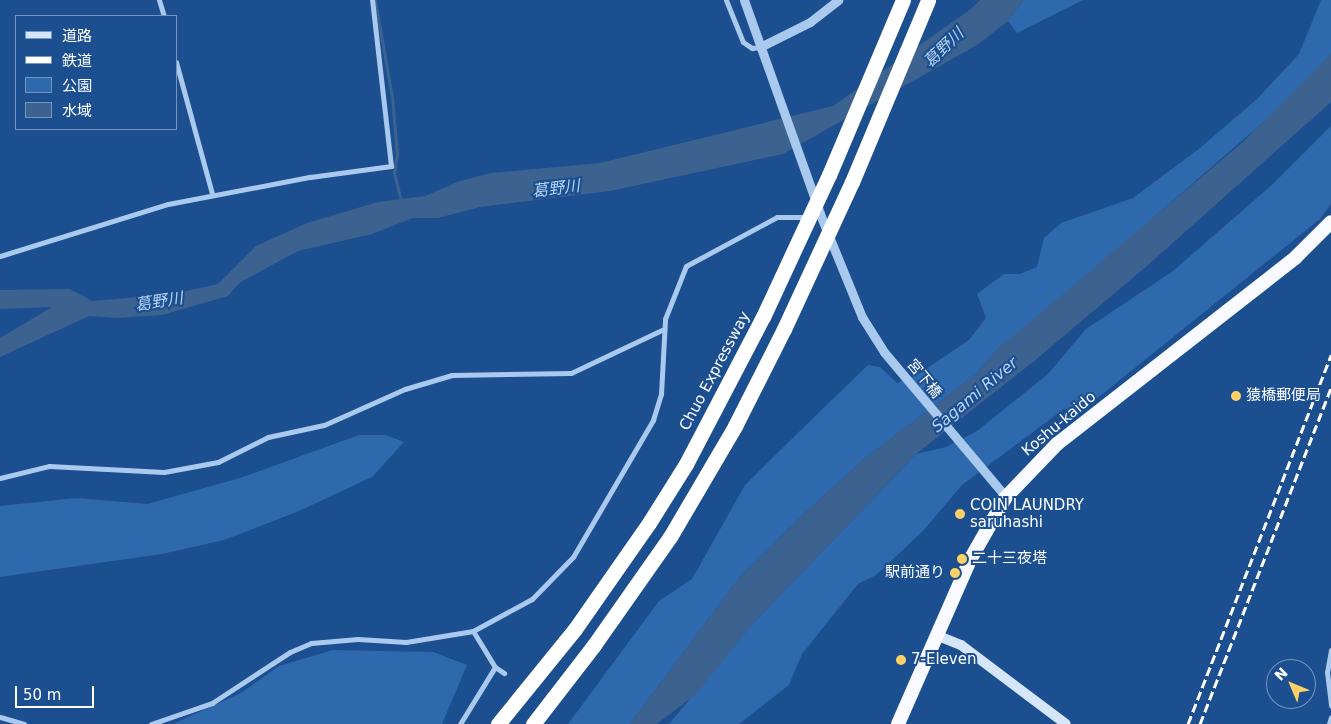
<!DOCTYPE html>
<html>
<head>
<meta charset="utf-8">
<style>
	body { margin:0 }
	#map { position:relative; width:1331px; height:724px; overflow:hidden; background:#1b4f8f; font-family:"DejaVu Sans","Noto Sans JP",sans-serif }
	div>[style] { position:absolute }
	.green>* { inset:0; background:#2e69ad }
	.water>* { inset:0; background:#3c6290 }
	.stream>* { height:3px; margin:-1.5px; padding:0 1.5px; transform-origin:1.5px; border-radius:1.5px; background:#3c6290 }
	.minor>* { height:5px; margin:-2.5px; padding:0 2.5px; transform-origin:2.5px; border-radius:2.5px; background:#a9c9ee }
	.tertiary>* { height:9px; margin:-4.5px; padding:0 4.5px; transform-origin:4.5px; border-radius:4.5px; background:#a9c9ee }
	.secondary>* { height:10px; margin:-5px; padding:0 5px; transform-origin:5px; border-radius:5px; background:#d6e6fa }
	.trunk>* { height:14px; margin:-7px; padding:0 7px; transform-origin:7px; border-radius:7px; background:#f8faff }
	.motorway>* { height:15px; margin:-7.5px; padding:0 7.5px; transform-origin:7.5px; border-radius:7.5px; background:#fff }
	.rail>* { height:3px; margin-top:-1.5px; transform-origin:0; background:repeating-linear-gradient(90deg,#fff 0 9px,transparent 0 13px) }
	.motorway-bridge>* { height:15px; margin:-7.5px; padding:0 7.5px; transform-origin:7.5px; border-radius:7.5px; background:#fff }
	.dots>* { width:14px; height:14px; translate:-50% -50%; box-sizing:border-box; border:2px solid #1b4f8f; border-radius:50% }
	span { translate:-50% -50%; white-space:nowrap; text-align:center; line-height:1.15; -webkit-text-stroke:4px #1b4f8f; paint-order:stroke }
	.street-label { font-size:15px; color:#fff }
	.poi-label { font-size:15px; color:#fff }
	.left { translate:0 -50%; text-align:left }
	.right { translate:-100% -50%; text-align:right }
	.water-label { font-size:16px; color:#b5d3f5; font-style:italic }
	.legend { position:absolute; left:15px; top:15px; width:162px; height:115px; box-sizing:border-box; background:#1b4f8f; border:1px solid #7695bc; margin:0; padding:6px 9px; list-style:none; font-size:15px; color:#fff }
	.legend li { display:flex; align-items:center; gap:10px; height:25px }
	.legend b { width:25px; border:1px solid #7695bc }
	.north { position:absolute; left:1266px; top:659px; width:50px; height:50px; box-sizing:border-box; background:#1b4f8f; border:1px solid #7695bc; border-radius:50%; rotate:315deg; font-size:14px; font-weight:700; line-height:20px; text-align:center; color:#fff }
	.north::after { content:''; display:block; margin:auto; width:18px; height:22px; background:#ffd166; clip-path:polygon(50% 0,100% 100%,50% 72%,0 100%) }
	.scale { position:absolute; left:15px; top:686px; width:79px; height:22px; box-sizing:border-box; border:2px solid #fff; border-top:0; padding-left:6px; font-size:15px; line-height:18px; white-space:nowrap; color:#fff; -webkit-text-stroke:4px #1b4f8f; paint-order:stroke }
</style>
</head>
<body>
<div id="map">
	<div class="green">
		<div style="clip-path:polygon(1023px 0,1083px 0,1017px 33px,1008px 21px)"></div>
		<div style="clip-path:polygon(1321px 0,1331px 0,1331px 54px,1283px 105px,1051px 307px,999px 348px,975px 375px,863px 460px,806px 512px,740px 577px,630px 724px,568px 724px,659px 601px,692px 579px,745px 485px,807px 424px,868px 365px,880px 367px,897px 383px,920px 373px,969px 340px,986px 318px,977px 294px,1004px 274px,1020px 274px,1037px 267px,1044px 238px,1061px 223px,1133px 198px,1200px 148px,1257px 99px,1299px 54px)"></div>
		<div style="clip-path:polygon(1331px 126px,1331px 204px,1320px 219px,1085px 408px,1064px 409px,962px 485px,923px 531px,876px 575px,858px 584px,802px 654px,789px 685px,739px 724px,669px 724px,755px 621px,916px 454px,946px 447px,977px 431px,1048px 374px,1086px 329px,1173px 271px,1274px 183px)"></div>
		<div style="clip-path:polygon(359px 435px,386px 435px,404px 442px,372px 477px,299px 511px,224px 540px,162px 554px,0 577px,0 506px,76px 498px,147px 504px,240px 478px)"></div>
		<div style="clip-path:polygon(333px 650px,433px 652px,467px 665px,442px 724px,173px 724px,241px 693px,279px 666px)"></div>
	</div>
	<div class="water">
		<div style="clip-path:polygon(980px 0,1023px 0,1008px 21px,977px 45px,783px 154px,610px 191px,480px 207px,438px 218px,413px 218px,372px 234px,298px 251px,239px 283px,228px 296px,162px 315px,117px 318px,89px 316px,0 357px,0 338px,52px 307px,0 309px,0 290px,70px 289px,92px 301px,173px 294px,218px 284px,256px 246px,307px 223px,378px 202px,425px 196px,460px 181px,491px 173px,600px 163px,833px 106px,971px 9px)"></div>
		<div style="clip-path:polygon(1331px 54px,1331px 102px,1148px 265px,1033px 362px,916px 454px,755px 621px,695px 695px,657px 724px,630px 724px,740px 577px,806px 512px,863px 460px,975px 375px,999px 348px,1243px 142px)"></div>
	</div>
	<div class="stream">
		<div style="left:375px;top:0;width:98px;rotate:80.1deg"></div>
		<div style="left:392px;top:97px;width:57px;rotate:85deg"></div>
		<div style="left:397px;top:154px;width:19px;rotate:99deg"></div>
		<div style="left:394px;top:173px;width:29px;rotate:76deg"></div>
	</div>
	<div class="minor">
		<div style="left:159px;top:0;width:17px;rotate:73deg"></div>
		<div style="left:726px;top:0;width:45px;rotate:68deg"></div>
		<div style="left:743px;top:42px;width:11px;rotate:34deg"></div>
		<div style="left:752px;top:48px;width:8px;rotate:-7deg"></div>
		<div style="left:176px;top:62px;width:137px;rotate:74.7deg"></div>
		<div style="left:0;top:256px;width:176px;rotate:-17.2deg"></div>
		<div style="left:168px;top:204px;width:145px;rotate:-10.8deg"></div>
		<div style="left:310px;top:177px;width:82px;rotate:-7.7deg"></div>
		<div style="left:391px;top:166px;width:167px;rotate:-96.5deg"></div>
		<div style="left:0;top:478px;width:50px;rotate:-13.8deg"></div>
		<div style="left:49px;top:466px;width:115px;rotate:3deg"></div>
		<div style="left:164px;top:472px;width:55px;rotate:-10.5deg"></div>
		<div style="left:218px;top:462px;width:56px;rotate:-26.6deg"></div>
		<div style="left:268px;top:437px;width:57px;rotate:-12.1deg"></div>
		<div style="left:324px;top:425px;width:89px;rotate:-24deg"></div>
		<div style="left:405px;top:389px;width:49px;rotate:-16.6deg"></div>
		<div style="left:452px;top:375px;width:119px;rotate:-1deg"></div>
		<div style="left:571px;top:373px;width:101px;rotate:-25.3deg"></div>
		<div style="left:473px;top:631px;width:42px;rotate:58.6deg"></div>
		<div style="left:495px;top:667px;width:11px;rotate:34deg"></div>
		<div style="left:1331px;top:650px;width:22px;rotate:100deg"></div>
		<div style="left:1327px;top:672px;width:34px;rotate:83deg"></div>
		<div style="left:0;top:717px;width:25px;rotate:16deg"></div>
		<div style="left:151px;top:724px;width:65px;rotate:-19deg"></div>
		<div style="left:212px;top:703px;width:93px;rotate:-33.2deg"></div>
		<div style="left:290px;top:652px;width:23px;rotate:-23deg"></div>
		<div style="left:311px;top:643px;width:47px;rotate:-4.9deg"></div>
		<div style="left:358px;top:639px;width:48px;rotate:3.6deg"></div>
		<div style="left:406px;top:642px;width:68px;rotate:-9.3deg"></div>
		<div style="left:473px;top:631px;width:67px;rotate:-28.5deg"></div>
		<div style="left:532px;top:599px;width:59px;rotate:-45.7deg"></div>
		<div style="left:573px;top:557px;width:159px;rotate:-59.7deg"></div>
		<div style="left:653px;top:420px;width:27px;rotate:-73deg"></div>
		<div style="left:661px;top:394px;width:75px;rotate:-86.9deg"></div>
		<div style="left:665px;top:319px;width:57px;rotate:-68.4deg"></div>
		<div style="left:686px;top:266px;width:103px;rotate:-28.3deg"></div>
		<div style="left:777px;top:217px;width:29px"></div>
		<div style="left:460px;top:724px;width:67px;rotate:-58.4deg"></div>
		<div style="left:1329px;top:724px;width:7px;rotate:-74deg"></div>
	</div>
	<div class="tertiary">
		<div style="left:744px;top:0;width:232px;rotate:70.4deg"></div>
		<div style="left:822px;top:219px;width:106px;rotate:67.8deg"></div>
		<div style="left:862px;top:317px;width:41px;rotate:57.8deg"></div>
		<div style="left:884px;top:352px;width:189px;rotate:49.9deg"></div>
		<div style="left:760px;top:47px;width:56px;rotate:-26.6deg"></div>
		<div style="left:810px;top:22px;width:36px;rotate:-38deg"></div>
	</div>
	<div class="secondary">
		<div style="left:936px;top:635px;width:27px;rotate:22deg"></div>
		<div style="left:961px;top:645px;width:131px;rotate:37deg"></div>
	</div>
	<div class="trunk">
		<div style="left:898px;top:724px;width:181px;rotate:-66.3deg"></div>
		<div style="left:971px;top:558px;width:70px;rotate:-60.2deg"></div>
		<div style="left:1006px;top:497px;width:74px;rotate:-46.1deg"></div>
		<div style="left:1057px;top:444px;width:303px;rotate:-38deg"></div>
		<div style="left:1296px;top:257px;width:49px;rotate:-45deg"></div>
	</div>
	<div class="motorway">
		<div style="left:498px;top:724px;width:122px;rotate:-51deg"></div>
		<div style="left:575px;top:629px;width:129px;rotate:-55.1deg"></div>
		<div style="left:649px;top:523px;width:70px;rotate:-57.9deg"></div>
		<div style="left:686px;top:464px;width:166px;rotate:-62.4deg"></div>
		<div style="left:533px;top:724px;width:100px;rotate:-52.3deg"></div>
		<div style="left:594px;top:645px;width:132px;rotate:-54.9deg"></div>
		<div style="left:670px;top:537px;width:129px;rotate:-59.6deg"></div>
		<div style="left:735px;top:426px;width:109px;rotate:-63.2deg"></div>
	</div>
	<div class="rail">
		<div style="left:1188px;top:724px;width:396px;rotate:-68.8deg"></div>
		<div style="left:1200px;top:724px;width:361px;rotate:-68.7deg"></div>
	</div>
	<div class="motorway-bridge">
		<div style="left:763px;top:317px;width:157px;rotate:-65.1deg"></div>
		<div style="left:829px;top:175px;width:190px;rotate:-67.1deg"></div>
		<div style="left:784px;top:329px;width:162px;rotate:-65.2deg"></div>
		<div style="left:852px;top:182px;width:197px;rotate:-67.3deg"></div>
	</div>
	<div class="dots">
		<div style="left:1236px;top:396px;background:#ffd166"></div>
		<div style="left:960px;top:514px;background:#ffd166"></div>
		<div style="left:962px;top:559px;background:#ffd166"></div>
		<div style="left:955px;top:573px;background:#ffd166"></div>
		<div style="left:901px;top:660px;background:#ffd166"></div>
	</div>
	<div class="street-label">
		<span style="left:715px;top:371px;rotate:-62deg">Chuo Expressway</span>
		<span style="left:924px;top:379px;rotate:51deg">宮下橋</span>
		<span style="left:1059px;top:424px;rotate:-40deg">Koshu-kaido</span>
	</div>
	<div class="poi-label">
		<span class="left" style="left:1246px;top:396px">猿橋郵便局</span>
		<span class="left" style="left:970px;top:514px">COIN LAUNDRY<br>saruhashi</span>
		<span class="left" style="left:972px;top:559px">二十三夜塔</span>
		<span class="right" style="left:945px;top:573px">駅前通り</span>
		<span class="left" style="left:911px;top:660px">7-Eleven</span>
	</div>
	<div class="water-label">
		<span style="left:944px;top:48px;rotate:-44deg">葛野川</span>
		<span style="left:556px;top:189px;rotate:-7deg">葛野川</span>
		<span style="left:159px;top:302px;rotate:-9deg">葛野川</span>
		<span style="left:975px;top:395px;rotate:-40deg">Sagami River</span>
	</div>
	<ul class="legend">
	<li><b style="height:6px;background:#d6e6fa"></b>道路</li>
	<li><b style="height:6px;background:#fff"></b>鉄道</li>
	<li><b style="height:14px;background:#2e69ad"></b>公園</li>
	<li><b style="height:14px;background:#3c6290"></b>水域</li>
	</ul>
	<div class="north">N</div>
	<div class="scale">50 m</div>
</div>
</body>
</html>
